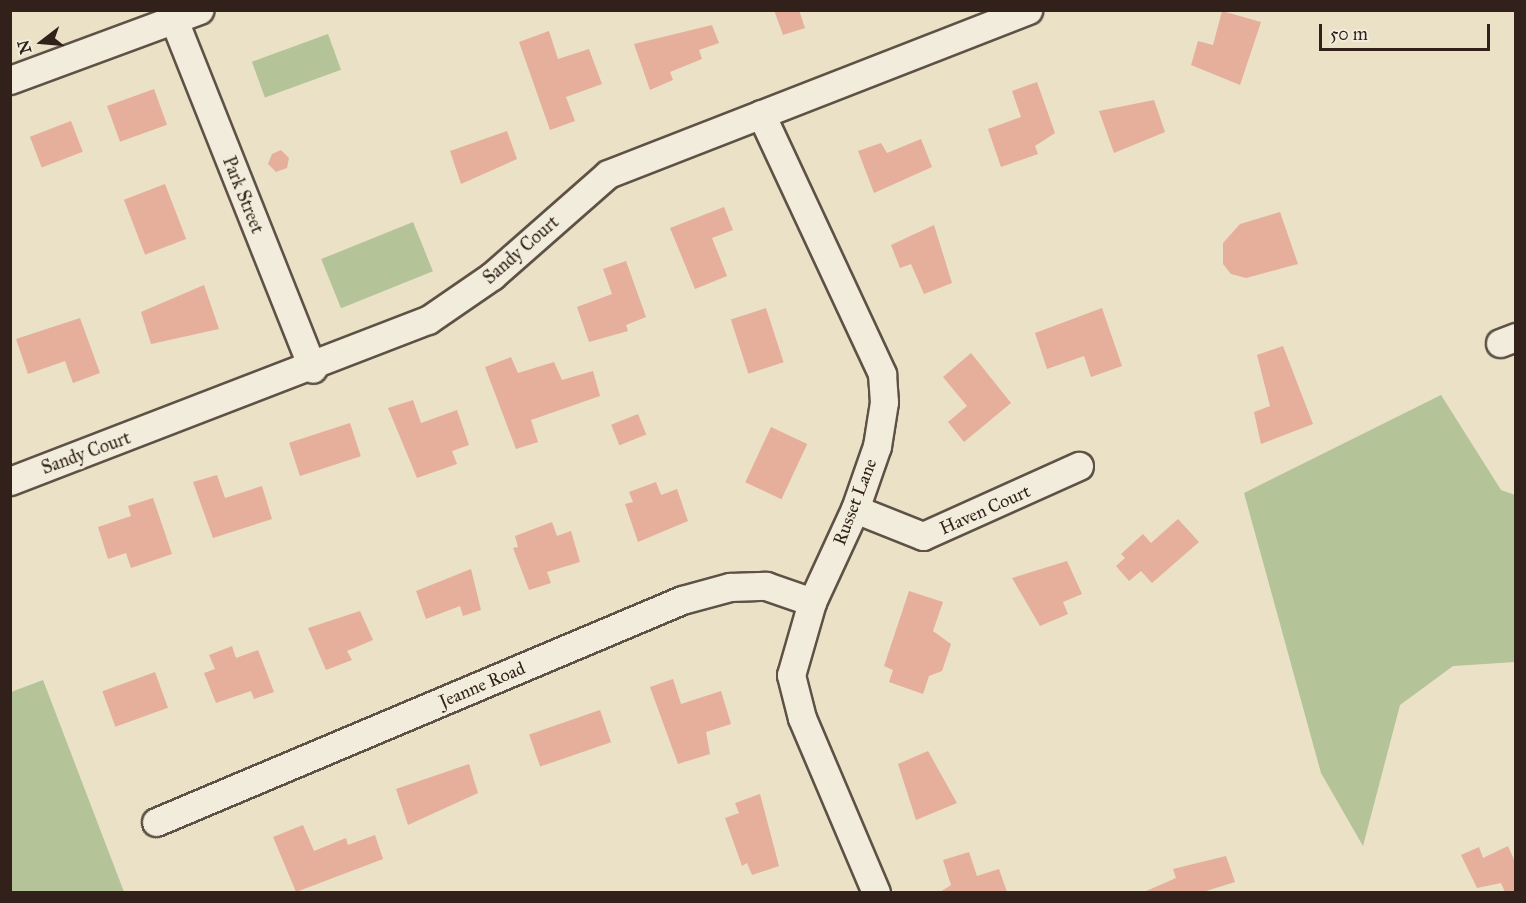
<!DOCTYPE html>
<html>
<head>
<meta charset="utf-8">
<style>
	body { margin:0 }
	#map { position:relative; width:1526px; height:903px; overflow:hidden; background:#eae1c7; font-family:"IM FELL Great Primer",serif }
	div>[style] { position:absolute }
	.green>* { inset:0; background:#b4c398; transform-origin:0 0 }
	.building>* { inset:0; background:#e5af9c; transform-origin:0 0 }
	.roads { filter:drop-shadow(2px 0 #5f5145) drop-shadow(-2px 0 #5f5145) drop-shadow(0 2px #5f5145) drop-shadow(0 -2px #5f5145) }
	.minor>* { height:27px; margin:-13.5px; padding:0 13.5px; transform-origin:13.5px; border-radius:13.5px; background:#f1ecdb }
	span { translate:-50% -50%; white-space:nowrap; text-align:center; line-height:1.15; -webkit-text-stroke:6px #f1ecdb; paint-order:stroke }
	.street-label { font-size:18px; color:#31211a }
	.frame { position:absolute; inset:0; border:12px solid #31211a; pointer-events:none }
	.north { position:absolute; left:12px; top:12px; width:60px; height:60px; -webkit-text-stroke:4px #f1ecdb; paint-order:stroke; rotate:254deg; font-size:16px; font-weight:700; line-height:24px; text-align:center; color:#31211a }
	.north::after { content:''; display:block; margin:auto; width:21px; height:27px; background:#31211a; clip-path:polygon(50% 0,100% 100%,50% 72%,0 100%) }
	.scale { position:absolute; left:1319px; top:24px; width:171px; height:27px; box-sizing:border-box; border:3px solid #31211a; border-top:0; padding-left:8px; font-size:18px; line-height:21px; white-space:nowrap; color:#31211a; -webkit-text-stroke:4px #f1ecdb; paint-order:stroke }
</style>
</head>
<body>
<div id="map">
	<div class="green">
		<div style="left:328px;top:34px;width:38px;height:81px;rotate:70deg"></div>
		<div style="left:413px;top:222px;width:53px;height:99px;rotate:68deg"></div>
		<div style="clip-path:polygon(1441px 395px,1501px 490px,1515px 495px,1515px 662px,1453px 666px,1400px 705px,1363px 846px,1321px 773px,1244px 493px)"></div>
		<div style="clip-path:polygon(43px 680px,124px 892px,11px 892px,11px 692px)"></div>
	</div>
	<div class="building">
		<div style="clip-path:polygon(774px 10px,799px 10px,805px 28px,783px 35px)"></div>
		<div style="clip-path:polygon(1222px 11px,1261px 22px,1240px 85px,1191px 65px,1198px 41px,1213px 45px)"></div>
		<div style="clip-path:polygon(712px 25px,719px 43px,699px 50px,702px 59px,670px 72px,673px 80px,650px 90px,634px 44px)"></div>
		<div style="clip-path:polygon(549px 31px,558px 59px,589px 49px,602px 84px,566px 97px,575px 121px,550px 130px,519px 42px)"></div>
		<div style="clip-path:polygon(1037px 82px,1055px 133px,1035px 146px,1038px 154px,1001px 167px,988px 129px,1021px 117px,1012px 91px)"></div>
		<div style="left:154px;top:89px;width:38px;height:50px;rotate:70deg"></div>
		<div style="clip-path:polygon(1154px 100px,1165px 132px,1114px 153px,1099px 111px)"></div>
		<div style="left:71px;top:121px;width:33px;height:44px;rotate:69deg"></div>
		<div style="clip-path:polygon(507px 131px,517px 159px,461px 184px,450px 151px)"></div>
		<div style="clip-path:polygon(921px 139px,932px 167px,874px 193px,858px 151px,881px 143px,887px 153px)"></div>
		<div style="clip-path:polygon(281px 150px,289px 158px,287px 168px,276px 172px,268px 164px,272px 154px)"></div>
		<div style="left:165px;top:184px;width:59px;height:44px;rotate:69deg"></div>
		<div style="clip-path:polygon(724px 207px,733px 230px,712px 238px,727px 276px,695px 289px,670px 228px)"></div>
		<div style="clip-path:polygon(1280px 212px,1298px 264px,1246px 278px,1231px 274px,1223px 264px,1223px 243px,1240px 224px)"></div>
		<div style="clip-path:polygon(934px 225px,952px 283px,924px 294px,911px 264px,900px 268px,891px 245px)"></div>
		<div style="clip-path:polygon(626px 261px,646px 317px,626px 325px,628px 331px,589px 342px,577px 307px,612px 294px,603px 269px)"></div>
		<div style="clip-path:polygon(204px 285px,219px 329px,151px 344px,141px 312px)"></div>
		<div style="left:766px;top:308px;width:57px;height:37px;rotate:72deg"></div>
		<div style="clip-path:polygon(1102px 308px,1122px 366px,1091px 377px,1084px 356px,1047px 369px,1035px 333px)"></div>
		<div style="clip-path:polygon(80px 318px,100px 373px,73px 383px,65px 361px,28px 374px,16px 339px)"></div>
		<div style="clip-path:polygon(1283px 346px,1313px 424px,1261px 444px,1254px 412px,1270px 406px,1257px 355px)"></div>
		<div style="clip-path:polygon(971px 353px,1011px 403px,964px 442px,948px 422px,967px 406px,943px 377px)"></div>
		<div style="clip-path:polygon(511px 357px,518px 373px,554px 362px,562px 380px,593px 371px,600px 396px,531px 420px,538px 442px,516px 449px,485px 367px)"></div>
		<div style="clip-path:polygon(413px 400px,421px 423px,457px 410px,469px 445px,452px 451px,457px 464px,417px 478px,388px 408px)"></div>
		<div style="left:638px;top:414px;width:22px;height:29px;rotate:68deg"></div>
		<div style="left:350px;top:423px;width:35px;height:64px;rotate:72deg"></div>
		<div style="left:771px;top:427px;width:40px;height:61px;rotate:25deg"></div>
		<div style="clip-path:polygon(217px 475px,225px 498px,262px 486px,272px 519px,213px 538px,193px 482px)"></div>
		<div style="clip-path:polygon(656px 482px,661px 495px,677px 489px,688px 521px,638px 542px,625px 504px,633px 502px,629px 492px)"></div>
		<div style="clip-path:polygon(153px 498px,172px 554px,131px 568px,126px 553px,108px 559px,98px 527px,131px 516px,128px 506px)"></div>
		<div style="clip-path:polygon(1178px 519px,1199px 542px,1152px 583px,1141px 571px,1129px 581px,1116px 566px,1125px 558px,1121px 554px,1143px 534px,1151px 543px)"></div>
		<div style="clip-path:polygon(552px 522px,557px 536px,571px 531px,580px 562px,547px 572px,551px 583px,529px 590px,513px 548px,518px 547px,515px 536px)"></div>
		<div style="clip-path:polygon(1067px 561px,1082px 594px,1063px 602px,1068px 614px,1040px 626px,1012px 578px)"></div>
		<div style="clip-path:polygon(471px 569px,481px 610px,463px 616px,460px 606px,426px 619px,416px 591px)"></div>
		<div style="clip-path:polygon(909px 591px,943px 602px,933px 631px,951px 644px,942px 671px,929px 676px,923px 694px,889px 682px,893px 670px,884px 666px)"></div>
		<div style="clip-path:polygon(360px 611px,373px 640px,347px 651px,352px 660px,326px 670px,308px 628px)"></div>
		<div style="clip-path:polygon(232px 646px,236px 658px,258px 650px,274px 692px,254px 699px,251px 691px,216px 703px,204px 673px,215px 669px,209px 655px)"></div>
		<div style="left:155px;top:672px;width:38px;height:56px;rotate:70deg"></div>
		<div style="clip-path:polygon(673px 679px,681px 704px,721px 691px,731px 724px,706px 732px,710px 754px,678px 764px,650px 687px)"></div>
		<div style="left:600px;top:710px;width:34px;height:75px;rotate:71deg"></div>
		<div style="clip-path:polygon(928px 751px,957px 803px,916px 820px,898px 764px)"></div>
		<div style="clip-path:polygon(469px 764px,478px 793px,408px 825px,396px 789px)"></div>
		<div style="clip-path:polygon(760px 794px,779px 866px,752px 875px,747px 863px,742px 866px,725px 818px,739px 813px,735px 803px)"></div>
		<div style="clip-path:polygon(303px 825px,314px 851px,346px 838px,348px 845px,375px 835px,383px 859px,296px 892px,273px 837px)"></div>
		<div style="clip-path:polygon(1508px 846px,1515px 862px,1515px 892px,1505px 892px,1501px 883px,1477px 888px,1461px 855px,1479px 847px,1483px 858px)"></div>
		<div style="clip-path:polygon(969px 852px,977px 876px,999px 869px,1007px 892px,940px 892px,951px 885px,943px 860px)"></div>
		<div style="clip-path:polygon(1226px 856px,1235px 882px,1203px 892px,1144px 892px,1176px 878px,1173px 869px)"></div>
	</div>
	<div class="roads">
		<div class="minor">
			<div style="left:170px;top:10px;width:386px;rotate:68.3deg"></div>
			<div style="left:10px;top:80px;width:202px;rotate:-20.3deg"></div>
			<div style="left:761px;top:114px;width:287px;rotate:65deg"></div>
			<div style="left:882px;top:374px;width:28px;rotate:86deg"></div>
			<div style="left:884px;top:402px;width:45px;rotate:99deg"></div>
			<div style="left:877px;top:446px;width:67px;rotate:109.2deg"></div>
			<div style="left:855px;top:509px;width:102px;rotate:114.8deg"></div>
			<div style="left:812px;top:602px;width:76px;rotate:106deg"></div>
			<div style="left:791px;top:675px;width:44px;rotate:75.7deg"></div>
			<div style="left:802px;top:718px;width:189px;rotate:67deg"></div>
			<div style="left:1500px;top:343px;width:17px;rotate:-21deg"></div>
			<div style="left:10px;top:481px;width:448px;rotate:-21.1deg"></div>
			<div style="left:428px;top:320px;width:78px;rotate:-34.5deg"></div>
			<div style="left:492px;top:276px;width:154px;rotate:-41.3deg"></div>
			<div style="left:608px;top:174px;width:451px;rotate:-21.3deg"></div>
			<div style="left:855px;top:509px;width:73px;rotate:21.7deg"></div>
			<div style="left:923px;top:536px;width:171px;rotate:-24.2deg"></div>
			<div style="left:156px;top:822px;width:571px;rotate:-22.88deg"></div>
			<div style="left:682px;top:600px;width:50px;rotate:-15.2deg"></div>
			<div style="left:730px;top:587px;width:36px;rotate:-2deg"></div>
			<div style="left:766px;top:586px;width:49px;rotate:19.2deg"></div>
		</div>
	</div>
	<div class="street-label">
		<span style="left:243px;top:195px;rotate:68deg">Park Street</span>
		<span style="left:521px;top:250px;rotate:-41deg">Sandy Court</span>
		<span style="left:86px;top:453px;rotate:-20deg">Sandy Court</span>
		<span style="left:855px;top:502px;rotate:-69deg">Russet Lane</span>
		<span style="left:985px;top:510px;rotate:-24deg">Haven Court</span>
		<span style="left:482px;top:685px;rotate:-23deg">Jeanne Road</span>
	</div>
	<div class="frame"></div>
	<div class="north">N</div>
	<div class="scale">50 m</div>
</div>
</body>
</html>
